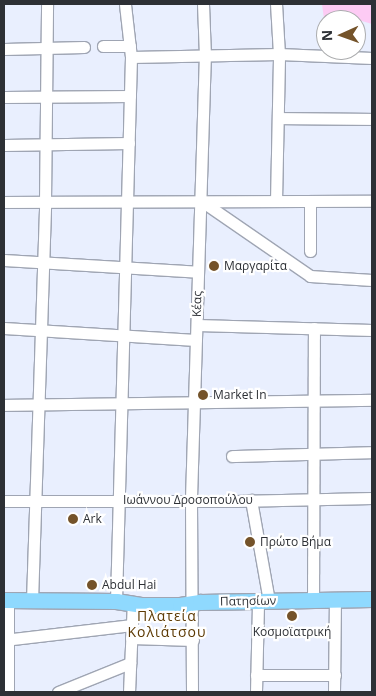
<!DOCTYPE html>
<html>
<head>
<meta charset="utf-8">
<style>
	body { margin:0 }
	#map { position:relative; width:376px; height:696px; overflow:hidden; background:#e9effe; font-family:"Open Sans",sans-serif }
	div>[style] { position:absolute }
	.green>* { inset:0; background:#fdcbf4 }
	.roads { filter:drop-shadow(1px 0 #9fa5b3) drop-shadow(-1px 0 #9fa5b3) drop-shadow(0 1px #9fa5b3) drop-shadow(0 -1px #9fa5b3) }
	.minor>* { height:11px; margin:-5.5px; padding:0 5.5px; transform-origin:5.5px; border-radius:5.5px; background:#fff }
	.major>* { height:15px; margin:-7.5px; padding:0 7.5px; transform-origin:7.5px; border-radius:7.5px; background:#8fd9fe }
	.dots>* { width:14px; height:14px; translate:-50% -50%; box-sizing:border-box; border:2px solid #fff; border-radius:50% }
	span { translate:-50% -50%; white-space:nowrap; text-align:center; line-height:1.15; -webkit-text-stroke:4.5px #fff; paint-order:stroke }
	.poi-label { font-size:12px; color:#2d3035 }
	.left { translate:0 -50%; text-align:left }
	.street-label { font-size:12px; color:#2d3035 }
	.neighbourhood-label { font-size:14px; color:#5d3a04; letter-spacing:1px }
	.frame { position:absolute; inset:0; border:5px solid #2d3035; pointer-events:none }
	.north { position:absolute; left:316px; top:10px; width:50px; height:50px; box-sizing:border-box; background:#fff; border:1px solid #abacae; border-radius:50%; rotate:268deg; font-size:14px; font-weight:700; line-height:20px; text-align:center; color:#2d3035 }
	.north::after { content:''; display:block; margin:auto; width:18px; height:22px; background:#74532a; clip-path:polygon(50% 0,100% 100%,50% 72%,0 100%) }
</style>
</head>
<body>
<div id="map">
	<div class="green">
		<div style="clip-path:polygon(322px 4px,372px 4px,372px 24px,342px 15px,324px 19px)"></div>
	</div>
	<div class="roads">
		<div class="minor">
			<div style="left:103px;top:46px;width:27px"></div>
			<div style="left:4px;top:49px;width:80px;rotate:-1.4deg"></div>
			<div style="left:131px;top:57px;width:148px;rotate:-1.2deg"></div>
			<div style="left:279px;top:54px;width:93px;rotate:2.5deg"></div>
			<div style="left:4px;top:97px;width:126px;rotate:-0.5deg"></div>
			<div style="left:278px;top:118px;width:94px;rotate:0.6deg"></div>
			<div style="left:4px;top:145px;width:125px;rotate:-0.9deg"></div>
			<div style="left:200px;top:200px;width:134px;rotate:34.6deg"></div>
			<div style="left:310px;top:276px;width:62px;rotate:3.7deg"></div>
			<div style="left:276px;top:201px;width:147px;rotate:-88.8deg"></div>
			<div style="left:279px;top:54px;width:50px;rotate:-93.4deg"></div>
			<div style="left:4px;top:202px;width:368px;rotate:-0.2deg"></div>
			<div style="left:310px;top:251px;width:50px;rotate:-90deg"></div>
			<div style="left:4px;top:260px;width:194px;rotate:3.5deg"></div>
			<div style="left:197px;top:325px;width:175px;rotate:1.6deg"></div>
			<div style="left:4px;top:328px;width:192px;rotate:3.6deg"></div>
			<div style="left:4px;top:405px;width:368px;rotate:-0.8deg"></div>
			<div style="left:232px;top:456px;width:140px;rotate:-1.6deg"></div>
			<div style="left:251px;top:500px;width:103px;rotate:79.9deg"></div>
			<div style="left:4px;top:501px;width:232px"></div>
			<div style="left:236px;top:501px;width:136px;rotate:-1.3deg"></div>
			<div style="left:8px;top:600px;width:92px;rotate:90deg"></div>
			<div style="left:313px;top:600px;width:272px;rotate:-89.8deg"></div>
			<div style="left:32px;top:601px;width:399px;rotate:-88.1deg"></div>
			<div style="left:45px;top:202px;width:198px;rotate:-89.4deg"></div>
			<div style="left:116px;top:601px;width:544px;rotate:-88.42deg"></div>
			<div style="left:131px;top:57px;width:53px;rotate:-96.5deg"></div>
			<div style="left:131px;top:638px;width:62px;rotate:1.8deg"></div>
			<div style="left:4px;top:640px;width:129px;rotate:-6.7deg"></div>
			<div style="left:256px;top:675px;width:79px"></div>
			<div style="left:58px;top:692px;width:78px;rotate:-21.9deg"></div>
			<div style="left:129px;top:692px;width:90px;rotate:-87.5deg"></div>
			<div style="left:192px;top:692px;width:194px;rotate:-90.3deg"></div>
			<div style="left:191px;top:498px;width:442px;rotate:-88.2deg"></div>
			<div style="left:205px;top:56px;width:52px;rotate:-92.2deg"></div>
			<div style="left:256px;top:692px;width:91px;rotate:-88.7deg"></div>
			<div style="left:334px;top:692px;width:92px;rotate:-89.4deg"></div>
		</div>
		<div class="major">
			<div style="left:4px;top:600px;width:112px;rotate:0.5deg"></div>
			<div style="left:116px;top:601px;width:25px;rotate:9deg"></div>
			<div style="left:141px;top:605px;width:39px"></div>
			<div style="left:180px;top:605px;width:20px;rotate:-9deg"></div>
			<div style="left:200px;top:602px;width:172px;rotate:-1deg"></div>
		</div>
	</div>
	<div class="dots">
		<div style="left:214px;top:266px;background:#74532a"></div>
		<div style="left:203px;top:395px;background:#74532a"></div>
		<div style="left:73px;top:519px;background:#74532a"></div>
		<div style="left:250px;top:542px;background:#74532a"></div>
		<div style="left:92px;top:585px;background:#74532a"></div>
		<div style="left:292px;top:616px;background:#74532a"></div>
	</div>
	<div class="poi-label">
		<span class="left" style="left:224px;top:266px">Μαργαρίτα</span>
		<span class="left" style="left:213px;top:395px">Market In</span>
		<span class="left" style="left:83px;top:519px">Ark</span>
		<span class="left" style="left:260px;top:542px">Πρώτο Βήμα</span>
		<span class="left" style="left:102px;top:585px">Abdul Hai</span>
		<span style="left:292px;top:632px">Κοσμοϊατρική</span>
	</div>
	<div class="street-label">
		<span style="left:197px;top:304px;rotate:-88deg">Κέας</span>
		<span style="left:188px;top:500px">Ιωάννου Δροσοπούλου</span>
		<span style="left:248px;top:601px;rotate:-1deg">Πατησίων</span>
	</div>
	<div class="neighbourhood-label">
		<span style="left:167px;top:624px">Πλατεία<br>Κολιάτσου</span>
	</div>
	<div class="frame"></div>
	<div class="north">N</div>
</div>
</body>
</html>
